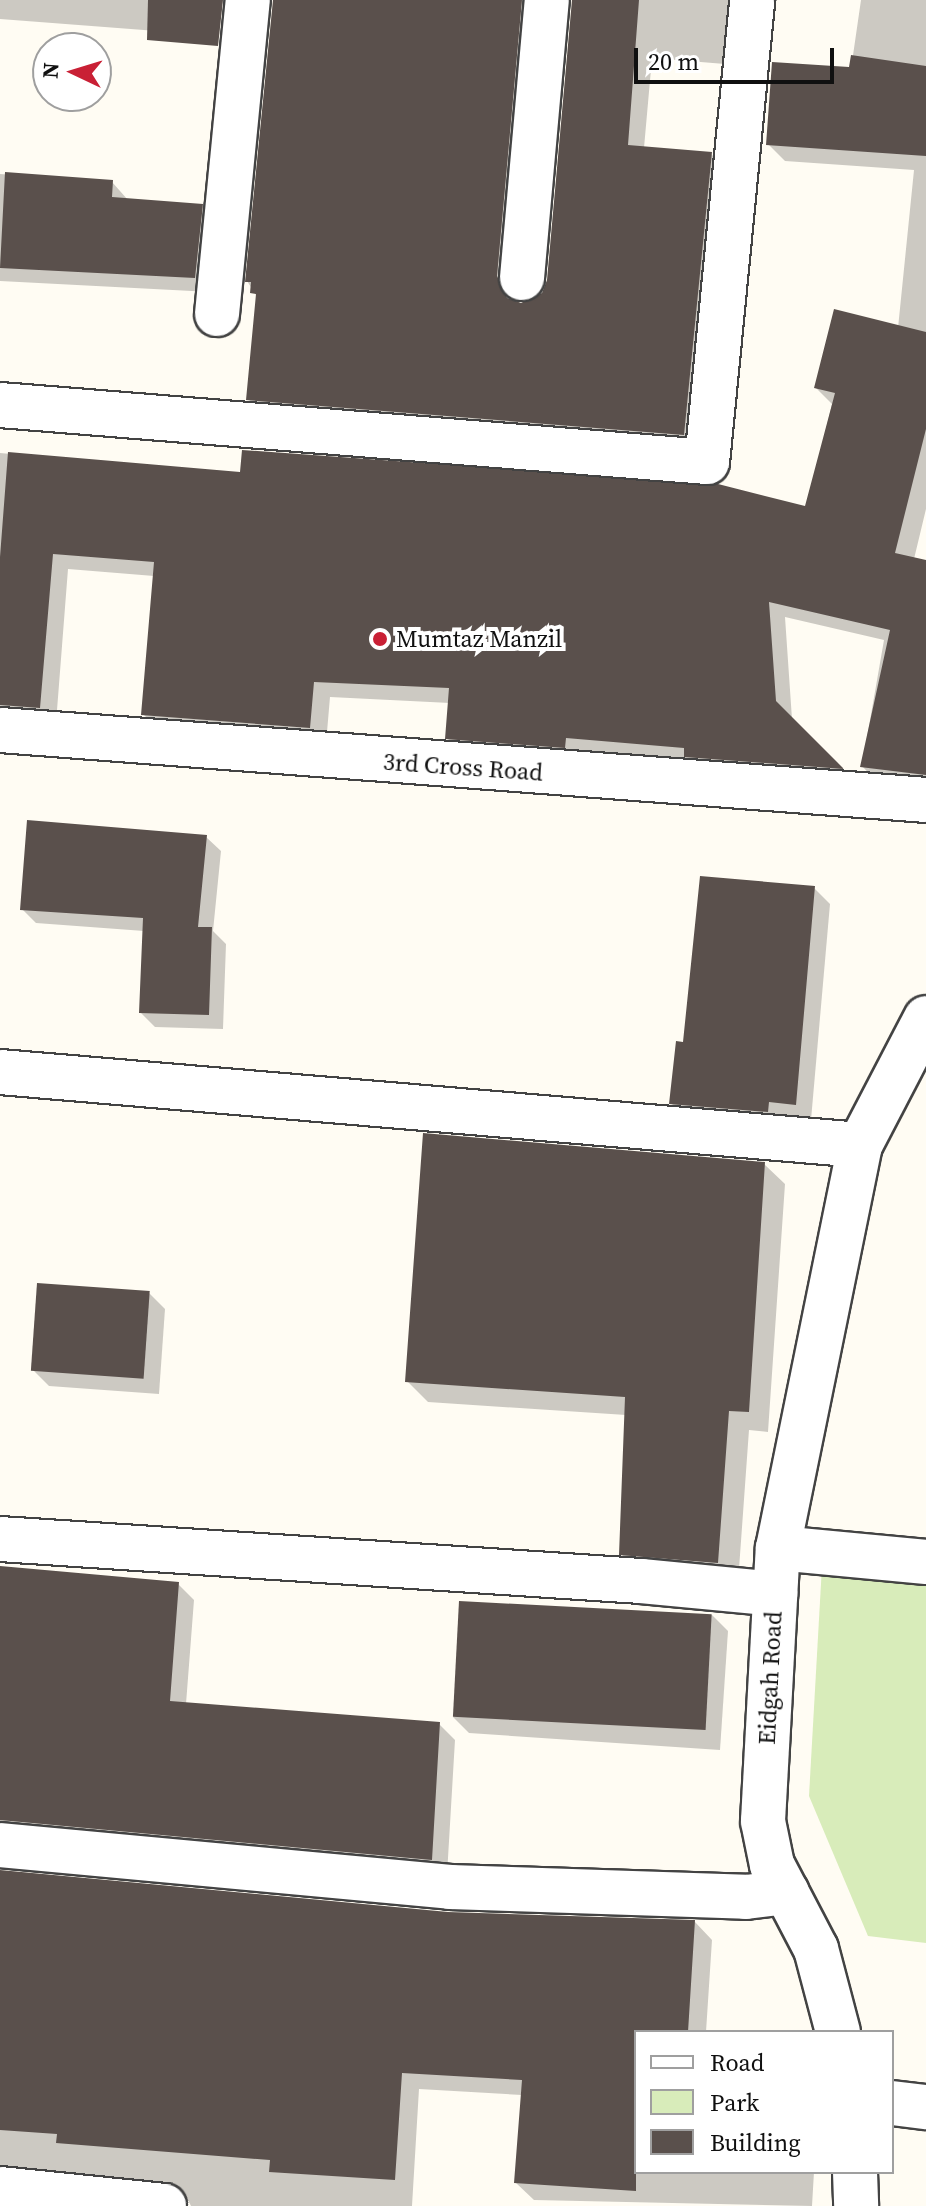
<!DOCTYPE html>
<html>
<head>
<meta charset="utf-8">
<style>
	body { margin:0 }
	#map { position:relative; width:926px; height:2206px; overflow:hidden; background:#fffcf3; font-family:"Source Serif 4",serif }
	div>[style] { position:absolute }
	.green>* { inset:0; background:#d8ecba }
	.shadow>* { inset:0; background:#0003 }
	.building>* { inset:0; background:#5a504c; transform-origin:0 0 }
	.roads { filter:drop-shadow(2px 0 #434343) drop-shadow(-2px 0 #434343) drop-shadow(0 2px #434343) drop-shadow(0 -2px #434343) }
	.minor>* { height:44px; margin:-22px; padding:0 22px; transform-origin:22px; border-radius:22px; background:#fff }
	.dots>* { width:22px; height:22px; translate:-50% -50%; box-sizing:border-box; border:4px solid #fff; border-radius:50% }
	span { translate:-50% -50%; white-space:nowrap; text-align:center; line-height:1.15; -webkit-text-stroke:8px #fff; paint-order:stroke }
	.poi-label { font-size:24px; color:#101010 }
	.left { translate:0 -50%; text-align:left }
	.street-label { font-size:24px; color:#101010 }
	.legend { position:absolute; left:634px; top:2030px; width:260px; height:144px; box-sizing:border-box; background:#fff; border:2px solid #9f9f9f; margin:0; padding:10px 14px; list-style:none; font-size:24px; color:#101010 }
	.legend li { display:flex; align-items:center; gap:16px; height:40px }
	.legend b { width:40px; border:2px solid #9f9f9f }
	.north { position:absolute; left:32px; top:32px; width:80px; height:80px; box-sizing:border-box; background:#fff; border:2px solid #9f9f9f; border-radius:50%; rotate:274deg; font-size:22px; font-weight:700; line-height:32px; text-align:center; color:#101010 }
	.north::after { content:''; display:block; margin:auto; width:28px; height:36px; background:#c92035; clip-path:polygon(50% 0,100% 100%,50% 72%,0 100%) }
	.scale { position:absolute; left:634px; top:48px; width:200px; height:36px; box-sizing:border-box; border:4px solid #101010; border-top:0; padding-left:10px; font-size:24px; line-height:28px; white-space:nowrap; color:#101010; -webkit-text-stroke:6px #fff; paint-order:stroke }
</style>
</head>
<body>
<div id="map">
	<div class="green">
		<div style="clip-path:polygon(822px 1566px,926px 1577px,926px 1943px,868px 1936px,809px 1796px)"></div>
	</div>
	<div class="shadow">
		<div style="clip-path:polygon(0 0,210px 0,209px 35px,0 19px)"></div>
		<div style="clip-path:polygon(278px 0,545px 0,513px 294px,521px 305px,543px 294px,549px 281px,573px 0,741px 0,737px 65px,652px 58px,644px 148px,711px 154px,728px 170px,700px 451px,265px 415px,248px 399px,258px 298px,247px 281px)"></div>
		<div style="clip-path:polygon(861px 0,926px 0,926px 509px,914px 559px,926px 562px,926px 789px,878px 783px,862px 766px,884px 640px,785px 617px,792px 719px,857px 784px,463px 754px,447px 738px,450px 703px,330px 697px,326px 744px,159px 730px,143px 714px,154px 576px,68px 569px,56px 723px,0 719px,0 453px,241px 474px,807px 508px,832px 404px,816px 388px,898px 328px,914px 170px,785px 161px,768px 144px,851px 69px)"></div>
		<div style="clip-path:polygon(0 174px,112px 182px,128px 200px,202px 206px,218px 222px,211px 292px,0 281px)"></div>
		<div style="clip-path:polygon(206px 837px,221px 851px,213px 931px,226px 944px,223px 1029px,155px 1027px,141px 1013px,144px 931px,36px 923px,22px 909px)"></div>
		<div style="clip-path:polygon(814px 888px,830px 904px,811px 1120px,687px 1119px,671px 1103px,685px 1044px)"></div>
		<div style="clip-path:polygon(764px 1164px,785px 1184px,768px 1432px,749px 1430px,738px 1583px,642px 1574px,621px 1554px,626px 1415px,428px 1402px,407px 1381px)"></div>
		<div style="clip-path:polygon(149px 1293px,165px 1309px,159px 1394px,49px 1386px,33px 1370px)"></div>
		<div style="clip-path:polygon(0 1569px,178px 1584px,194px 1600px,186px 1704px,439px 1724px,455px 1740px,447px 1875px,0 1843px)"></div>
		<div style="clip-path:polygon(712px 1615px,728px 1631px,720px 1750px,469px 1733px,453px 1717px)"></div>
		<div style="clip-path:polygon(0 1872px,448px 1914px,695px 1922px,712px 1940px,706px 2032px,636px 2032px,636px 2172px,814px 2172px,812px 2206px,534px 2200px,516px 2183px,522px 2095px,419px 2089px,412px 2206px,191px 2206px,187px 2198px,20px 2181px,0 2190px)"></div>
	</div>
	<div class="building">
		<div style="clip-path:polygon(148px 0,223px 0,218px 46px,147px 40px)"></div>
		<div style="clip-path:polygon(273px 0,522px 0,497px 276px,507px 298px,521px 303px,542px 293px,547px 280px,572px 0,639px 0,628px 145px,712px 152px,684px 435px,246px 400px,256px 294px,250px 293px,251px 282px,245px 282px)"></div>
		<div style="clip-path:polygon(851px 55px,926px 66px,926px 156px,766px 145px,772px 62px,849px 67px)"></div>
		<div style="clip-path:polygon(5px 172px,113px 180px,112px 197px,203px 204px,195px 278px,0 268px)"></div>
		<div style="clip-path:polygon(834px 309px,926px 332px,926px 429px,895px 553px,926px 560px,926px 775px,860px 767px,890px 630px,769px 602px,776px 701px,844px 769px,684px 757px,684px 748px,566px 738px,565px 748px,445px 739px,449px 688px,314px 682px,310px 728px,141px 715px,154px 562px,53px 554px,40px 708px,0 705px,0 557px,8px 452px,240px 472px,242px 450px,718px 484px,805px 506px,835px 393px,814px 388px)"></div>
		<div style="clip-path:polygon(27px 820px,207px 835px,198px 927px,212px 927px,209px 1015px,139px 1013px,143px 918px,20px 910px)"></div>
		<div style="clip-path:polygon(700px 876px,815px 886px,796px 1105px,769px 1102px,768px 1112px,669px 1104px,676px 1041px,683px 1042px)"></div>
		<div style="clip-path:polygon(423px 1133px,765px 1162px,749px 1412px,729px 1411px,718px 1563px,619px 1555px,625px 1397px,405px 1382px)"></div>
		<div style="left:37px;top:1283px;width:113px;height:88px;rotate:4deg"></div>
		<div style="clip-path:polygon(0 1566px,179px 1582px,170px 1701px,440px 1722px,432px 1860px,0 1820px)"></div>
		<div style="left:459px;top:1601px;width:253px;height:116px;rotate:3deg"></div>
		<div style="clip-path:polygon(0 1870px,448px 1912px,695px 1920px,688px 2032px,636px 2032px,636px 2191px,514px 2183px,522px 2080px,402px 2073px,395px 2180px,269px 2172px,270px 2160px,56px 2143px,57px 2134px,0 2130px)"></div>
	</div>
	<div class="roads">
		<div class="minor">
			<div style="left:522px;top:278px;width:279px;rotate:-84.9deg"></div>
			<div style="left:217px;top:314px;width:316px;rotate:-84.4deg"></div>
			<div style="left:0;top:405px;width:709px;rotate:4.61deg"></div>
			<div style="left:707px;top:462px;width:464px;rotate:-84.4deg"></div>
			<div style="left:0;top:730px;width:929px;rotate:4.32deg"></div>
			<div style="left:0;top:1072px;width:863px;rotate:4.85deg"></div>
			<div style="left:0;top:1539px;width:642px;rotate:3.75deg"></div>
			<div style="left:641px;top:1581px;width:135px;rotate:5.5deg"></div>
			<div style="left:778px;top:1548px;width:149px;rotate:5.4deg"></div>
			<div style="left:0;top:1845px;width:452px;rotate:5.3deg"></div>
			<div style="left:450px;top:1887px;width:296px;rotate:1.9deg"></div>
			<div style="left:746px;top:1897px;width:41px;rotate:-7deg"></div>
			<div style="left:838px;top:2032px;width:86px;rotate:-104.8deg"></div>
			<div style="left:816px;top:1949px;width:95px;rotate:-117.6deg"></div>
			<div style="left:772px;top:1865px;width:45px;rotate:-101.6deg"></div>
			<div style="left:763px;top:1821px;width:273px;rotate:-86.9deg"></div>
			<div style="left:778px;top:1548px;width:411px;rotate:-78.5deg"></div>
			<div style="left:860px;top:1145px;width:143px;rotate:-62.5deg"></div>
			<div style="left:892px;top:2103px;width:34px;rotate:7deg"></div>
			<div style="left:855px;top:2172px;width:34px;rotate:88deg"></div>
			<div style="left:0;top:2189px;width:165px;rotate:5.9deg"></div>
		</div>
	</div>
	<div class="dots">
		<div style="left:380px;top:639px;background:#c92035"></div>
	</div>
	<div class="poi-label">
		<span class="left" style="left:396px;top:639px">Mumtaz Manzil</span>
	</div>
	<div class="street-label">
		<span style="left:463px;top:767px;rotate:4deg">3rd Cross Road</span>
		<span style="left:770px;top:1678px;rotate:-87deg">Eidgah Road</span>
	</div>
	<ul class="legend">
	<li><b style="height:10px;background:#fff"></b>Road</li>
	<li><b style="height:22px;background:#d8ecba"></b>Park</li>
	<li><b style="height:22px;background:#5a504c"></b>Building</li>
	</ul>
	<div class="north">N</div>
	<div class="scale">20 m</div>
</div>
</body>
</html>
